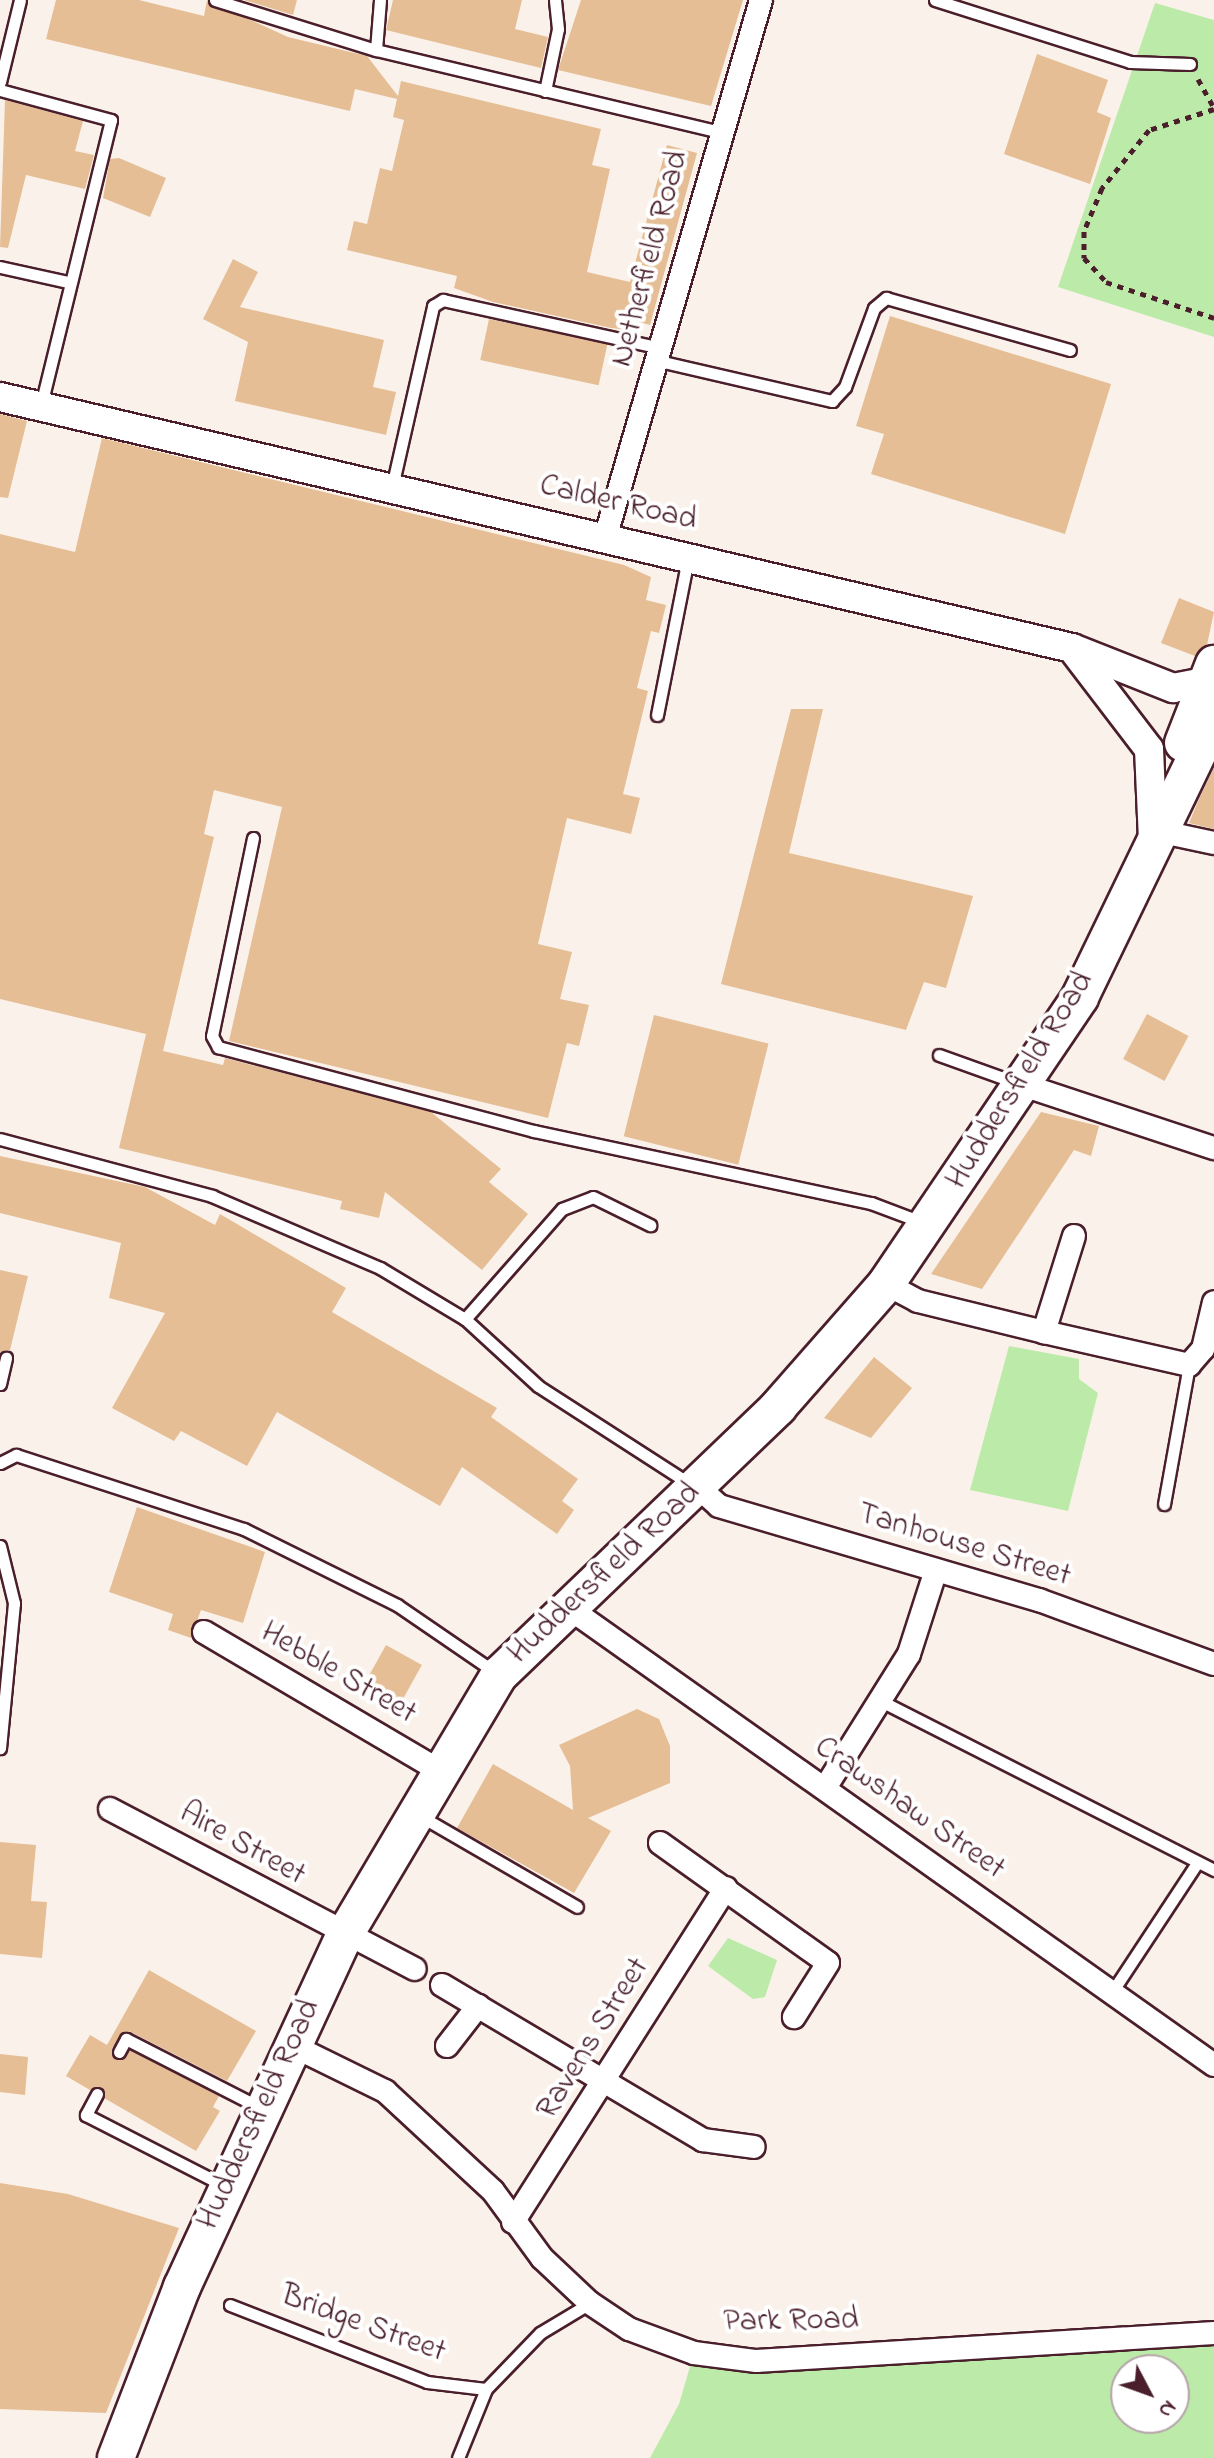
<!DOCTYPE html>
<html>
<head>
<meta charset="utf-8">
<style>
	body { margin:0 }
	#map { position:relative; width:1214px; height:2458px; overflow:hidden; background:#faf2ea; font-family:"Indie Flower",sans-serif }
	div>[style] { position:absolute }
	.green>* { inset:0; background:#bceaa8 }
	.building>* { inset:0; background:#e5be95; transform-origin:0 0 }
	.path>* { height:5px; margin-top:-2.5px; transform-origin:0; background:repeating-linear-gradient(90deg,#4a1f2b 0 6px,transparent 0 12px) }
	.roads { filter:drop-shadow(2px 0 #4a1f2b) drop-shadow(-2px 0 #4a1f2b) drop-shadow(0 2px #4a1f2b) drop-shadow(0 -2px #4a1f2b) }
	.service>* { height:11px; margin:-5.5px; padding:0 5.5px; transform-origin:5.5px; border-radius:5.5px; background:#fff }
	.minor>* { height:22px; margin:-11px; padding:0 11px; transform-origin:11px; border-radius:11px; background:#fff }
	.tertiary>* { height:28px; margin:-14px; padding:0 14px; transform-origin:14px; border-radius:14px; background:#fff }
	.trunk>* { height:36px; margin:-18px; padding:0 18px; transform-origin:18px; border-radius:18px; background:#fff }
	span { translate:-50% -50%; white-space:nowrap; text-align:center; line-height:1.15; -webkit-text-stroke:8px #fff; paint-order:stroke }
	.street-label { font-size:32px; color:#4a1f2b }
	.north { position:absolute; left:1110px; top:2354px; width:80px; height:80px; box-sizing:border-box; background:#fff; border:2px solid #b7a5aa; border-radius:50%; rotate:131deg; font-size:22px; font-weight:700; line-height:32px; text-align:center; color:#4a1f2b }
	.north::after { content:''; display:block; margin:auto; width:28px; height:36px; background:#4a1f2b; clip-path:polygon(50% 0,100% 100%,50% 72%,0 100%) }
</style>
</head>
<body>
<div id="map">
	<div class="green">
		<div style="clip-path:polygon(1155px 3px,1214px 20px,1214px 337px,1058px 287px)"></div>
		<div style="clip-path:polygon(1009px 1346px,1079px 1359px,1079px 1379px,1098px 1393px,1068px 1511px,970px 1490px)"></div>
		<div style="clip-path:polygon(728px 1938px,777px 1960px,765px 1997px,753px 1999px,708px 1966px)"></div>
		<div style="clip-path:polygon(evenodd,1214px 2333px,1214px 2458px,650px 2458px,679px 2404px,694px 2353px,1214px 2333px,1126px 2370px,1174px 2370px,1174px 2418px,1126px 2418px,1126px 2370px)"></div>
	</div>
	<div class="building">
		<div style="clip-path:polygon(56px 0,139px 0,204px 16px,207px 0,288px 37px,367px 56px,398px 96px,401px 81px,601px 129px,592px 165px,610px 169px,587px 272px,630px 282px,667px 145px,697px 153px,650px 325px,632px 320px,629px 330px,611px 328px,493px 302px,454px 288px,457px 276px,347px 250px,354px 221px,367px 224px,380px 168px,392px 171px,404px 120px,393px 117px,397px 99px,355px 89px,350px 111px,46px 39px)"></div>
		<div style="clip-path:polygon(244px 0,297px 0,293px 15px)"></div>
		<div style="clip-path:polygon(393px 0,522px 0,515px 29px,548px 37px,541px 68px,386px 30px)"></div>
		<div style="clip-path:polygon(581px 0,743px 0,711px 106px,558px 70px)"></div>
		<div style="clip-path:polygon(1037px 54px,1108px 80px,1097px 112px,1111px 118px,1090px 184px,1004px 154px)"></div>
		<div style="clip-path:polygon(5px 100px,83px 121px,75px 151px,94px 155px,85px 189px,26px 175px,8px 248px,0 247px)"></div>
		<div style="clip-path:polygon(119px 158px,166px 178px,150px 217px,103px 198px,110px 159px)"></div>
		<div style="clip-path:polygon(233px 259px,258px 272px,240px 307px,384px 340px,373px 387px,396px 392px,386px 435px,235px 401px,248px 342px,203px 319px)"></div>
		<div style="clip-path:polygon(890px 316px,1111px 384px,1065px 534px,871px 474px,884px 434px,856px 426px)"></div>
		<div style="left:489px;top:319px;width:121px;height:42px;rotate:12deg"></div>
		<div style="clip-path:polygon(0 414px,27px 421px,8px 498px,0 497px)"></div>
		<div style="clip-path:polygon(102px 438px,624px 565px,651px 577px,646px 600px,666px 605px,659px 633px,651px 631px,637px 688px,648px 691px,623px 794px,640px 798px,631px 834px,567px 818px,538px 944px,572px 952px,560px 999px,589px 1005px,579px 1046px,567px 1043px,548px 1118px,229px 1041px,282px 807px,214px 790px,204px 834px,214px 837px,163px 1051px,223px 1065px,225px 1058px,431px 1112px,501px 1169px,489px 1182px,528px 1214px,482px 1270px,385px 1192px,379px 1218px,340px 1209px,342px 1201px,119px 1148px,146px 1034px,0 999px,0 534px,75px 552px)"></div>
		<div style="clip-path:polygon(1179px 598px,1214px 612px,1207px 645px,1195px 656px,1161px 643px)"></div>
		<div style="clip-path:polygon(791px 709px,823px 709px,789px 853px,973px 896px,946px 988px,924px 982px,906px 1030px,721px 984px)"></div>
		<div style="clip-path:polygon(1214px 768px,1214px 829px,1189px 823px,1199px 799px)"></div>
		<div style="left:1147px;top:1014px;width:47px;height:51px;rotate:28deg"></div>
		<div style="left:654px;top:1015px;width:118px;height:125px;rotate:14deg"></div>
		<div style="clip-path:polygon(1041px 1112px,1099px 1126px,1091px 1156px,1074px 1150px,982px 1289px,931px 1274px)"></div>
		<div style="clip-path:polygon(0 1156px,145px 1187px,215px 1225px,220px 1214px,346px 1288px,332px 1312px,497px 1408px,491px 1417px,578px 1479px,562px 1501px,574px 1510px,557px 1534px,462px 1467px,440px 1506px,277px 1412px,247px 1466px,181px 1431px,174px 1441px,112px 1408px,165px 1313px,109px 1298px,121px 1243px,0 1213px)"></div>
		<div style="clip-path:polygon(0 1270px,28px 1276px,10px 1350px,0 1352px)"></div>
		<div style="clip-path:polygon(874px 1357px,912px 1388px,871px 1438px,824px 1418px)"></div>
		<div style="clip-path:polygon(137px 1507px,265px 1552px,243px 1623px,201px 1610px,191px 1638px,168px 1630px,173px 1614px,109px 1592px)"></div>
		<div style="left:386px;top:1645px;width:41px;height:45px;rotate:29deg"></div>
		<div style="clip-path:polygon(637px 1709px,659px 1719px,670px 1746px,670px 1783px,588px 1818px,611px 1831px,574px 1893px,457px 1828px,493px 1764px,573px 1810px,570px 1766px,559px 1745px)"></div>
		<div style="clip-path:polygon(0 1842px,36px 1845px,31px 1901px,47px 1902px,42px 1958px,0 1954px)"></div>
		<div style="clip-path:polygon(149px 1970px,256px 2031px,227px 2081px,129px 2031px,112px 2048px,116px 2060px,130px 2050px,219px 2096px,213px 2107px,220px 2111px,196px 2151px,104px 2098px,102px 2087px,90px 2090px,66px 2076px,90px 2035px,107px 2045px)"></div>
		<div style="clip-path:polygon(0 2054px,28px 2057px,25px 2095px,0 2092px)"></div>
		<div style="clip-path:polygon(0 2183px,68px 2194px,179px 2228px,106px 2413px,0 2409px)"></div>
	</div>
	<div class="path">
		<div style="left:1198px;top:79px;width:33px;rotate:61deg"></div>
		<div style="left:1214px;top:109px;width:68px;rotate:162.1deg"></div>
		<div style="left:1149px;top:130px;width:75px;rotate:129deg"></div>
		<div style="left:1102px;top:188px;width:47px;rotate:112.7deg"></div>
		<div style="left:1084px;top:231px;width:27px;rotate:90deg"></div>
		<div style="left:1084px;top:258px;width:33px;rotate:47deg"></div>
		<div style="left:1106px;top:282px;width:114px;rotate:18.4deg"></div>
	</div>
	<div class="roads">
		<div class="service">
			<div style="left:215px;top:0;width:169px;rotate:17.3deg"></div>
			<div style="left:380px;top:0;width:50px;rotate:94.6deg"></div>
			<div style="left:376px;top:50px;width:350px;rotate:13.4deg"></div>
			<div style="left:935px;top:0;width:205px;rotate:17.6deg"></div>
			<div style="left:1130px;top:62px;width:60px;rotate:1.9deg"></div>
			<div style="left:0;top:82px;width:84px;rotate:-76.3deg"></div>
			<div style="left:0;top:90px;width:115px;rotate:15.1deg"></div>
			<div style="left:111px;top:120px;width:294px;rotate:103.8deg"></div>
			<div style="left:545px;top:91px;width:63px;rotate:-78.2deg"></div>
			<div style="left:558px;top:29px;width:29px;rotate:-96deg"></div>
			<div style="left:0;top:267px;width:70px;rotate:12.4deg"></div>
			<div style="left:659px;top:361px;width:178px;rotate:13deg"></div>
			<div style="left:832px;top:401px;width:19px;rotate:-47deg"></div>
			<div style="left:845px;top:387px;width:84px;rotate:-69.8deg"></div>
			<div style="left:874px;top:308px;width:16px;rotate:-40deg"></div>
			<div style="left:886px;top:298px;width:191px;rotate:15.8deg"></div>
			<div style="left:392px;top:487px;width:186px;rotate:-77.2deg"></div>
			<div style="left:433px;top:306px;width:12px;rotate:-31deg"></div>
			<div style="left:443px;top:300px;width:224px;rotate:12.4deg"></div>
			<div style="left:657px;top:715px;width:159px;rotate:-78.8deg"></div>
			<div style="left:253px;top:838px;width:202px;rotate:101.7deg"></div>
			<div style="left:212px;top:1036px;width:13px;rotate:61deg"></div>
			<div style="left:218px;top:1047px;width:327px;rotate:14.9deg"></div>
			<div style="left:534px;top:1131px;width:345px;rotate:12.1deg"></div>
			<div style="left:871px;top:1203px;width:57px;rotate:20.7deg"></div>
			<div style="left:939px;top:1055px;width:83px;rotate:19.7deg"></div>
			<div style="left:0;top:1139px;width:220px;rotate:15deg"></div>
			<div style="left:212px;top:1196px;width:183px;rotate:23.2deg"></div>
			<div style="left:380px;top:1268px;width:99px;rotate:31deg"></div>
			<div style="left:465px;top:1319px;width:99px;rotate:42.5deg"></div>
			<div style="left:538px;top:1386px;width:181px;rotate:32.8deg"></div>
			<div style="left:465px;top:1319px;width:147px;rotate:-48.6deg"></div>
			<div style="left:562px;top:1209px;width:33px;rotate:-21deg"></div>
			<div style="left:593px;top:1197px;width:64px;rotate:26.2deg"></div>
			<div style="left:0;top:1384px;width:27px;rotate:-77deg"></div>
			<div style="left:0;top:1463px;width:18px;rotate:-27deg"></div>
			<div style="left:16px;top:1455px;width:240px;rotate:18deg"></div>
			<div style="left:244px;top:1529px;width:171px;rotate:26.4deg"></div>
			<div style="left:397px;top:1605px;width:119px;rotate:34.4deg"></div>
			<div style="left:1164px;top:1504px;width:141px;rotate:-79.8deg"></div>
			<div style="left:0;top:1546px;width:59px;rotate:76.2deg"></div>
			<div style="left:14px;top:1603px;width:146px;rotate:95.5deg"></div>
			<div style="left:879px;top:1700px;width:376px;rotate:26.9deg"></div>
			<div style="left:422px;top:1817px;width:179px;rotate:30.1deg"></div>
			<div style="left:1112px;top:1992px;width:154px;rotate:-56.6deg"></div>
			<div style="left:119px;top:2052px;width:15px;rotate:-62deg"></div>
			<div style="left:126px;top:2039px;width:152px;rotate:27.1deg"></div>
			<div style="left:97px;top:2094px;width:24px;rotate:118deg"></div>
			<div style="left:86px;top:2115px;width:154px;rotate:27.1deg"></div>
			<div style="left:230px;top:2305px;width:212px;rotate:21.3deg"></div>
			<div style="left:427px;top:2382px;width:59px;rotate:6.8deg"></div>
			<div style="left:486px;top:2389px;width:78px;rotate:-46deg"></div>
			<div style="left:540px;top:2333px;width:58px;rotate:-31deg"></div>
			<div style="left:458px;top:2458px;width:74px;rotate:-67.9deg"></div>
		</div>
		<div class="minor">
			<div style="left:606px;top:535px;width:557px;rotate:-73.84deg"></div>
			<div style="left:1158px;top:831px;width:57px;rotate:12.1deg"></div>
			<div style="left:1026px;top:1086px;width:198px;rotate:18.3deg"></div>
			<div style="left:1074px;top:1236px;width:101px;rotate:107.4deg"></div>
			<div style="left:1044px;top:1332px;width:149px;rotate:12.8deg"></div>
			<div style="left:1189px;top:1365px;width:21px;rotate:-49deg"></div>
			<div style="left:1203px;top:1349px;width:48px;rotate:-76.8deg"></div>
			<div style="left:886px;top:1284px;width:36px;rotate:28deg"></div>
			<div style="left:918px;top:1301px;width:130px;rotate:13.8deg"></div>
			<div style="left:698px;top:1487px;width:28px;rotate:42deg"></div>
			<div style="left:719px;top:1506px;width:334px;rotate:16.4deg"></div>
			<div style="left:1039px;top:1600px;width:186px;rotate:20.1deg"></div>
			<div style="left:566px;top:1606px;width:794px;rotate:35.31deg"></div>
			<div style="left:204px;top:1632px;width:274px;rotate:30.5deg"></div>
			<div style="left:825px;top:1788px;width:158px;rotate:-57.9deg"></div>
			<div style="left:909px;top:1654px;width:88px;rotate:-72.2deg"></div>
			<div style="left:110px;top:1809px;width:344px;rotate:27.7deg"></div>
			<div style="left:660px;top:1843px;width:206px;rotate:35.5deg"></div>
			<div style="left:828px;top:1963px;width:64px;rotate:122.2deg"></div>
			<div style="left:442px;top:1985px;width:304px;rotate:30.7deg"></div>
			<div style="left:703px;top:2140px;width:51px;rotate:7.8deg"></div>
			<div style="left:291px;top:2045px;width:105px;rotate:26.1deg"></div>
			<div style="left:385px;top:2091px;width:147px;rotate:42.8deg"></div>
			<div style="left:493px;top:2191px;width:83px;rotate:53.8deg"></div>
			<div style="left:542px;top:2258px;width:66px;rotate:43.2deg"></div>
			<div style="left:590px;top:2303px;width:47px;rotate:33.7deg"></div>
			<div style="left:629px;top:2329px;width:69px;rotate:20.3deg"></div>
			<div style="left:694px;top:2353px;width:63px;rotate:7.4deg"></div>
			<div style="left:756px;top:2361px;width:459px;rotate:-3.5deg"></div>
			<div style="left:447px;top:2046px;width:51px;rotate:-52.2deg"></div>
			<div style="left:513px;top:2222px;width:396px;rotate:-57.5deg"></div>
		</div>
		<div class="tertiary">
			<div style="left:0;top:397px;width:1101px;rotate:13.18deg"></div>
			<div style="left:1072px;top:648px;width:109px;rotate:21.6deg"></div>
			<div style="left:1173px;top:688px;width:42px;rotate:-11deg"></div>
			<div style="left:1074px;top:651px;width:123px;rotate:52.6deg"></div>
			<div style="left:1149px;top:749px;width:90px;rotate:87.5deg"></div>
		</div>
		<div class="trunk">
			<div style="left:1183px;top:743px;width:85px;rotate:-68.6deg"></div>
			<div style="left:116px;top:2458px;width:183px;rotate:-68.9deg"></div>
			<div style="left:182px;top:2287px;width:387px;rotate:-65.2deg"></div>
			<div style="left:344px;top:1936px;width:304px;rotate:-59.3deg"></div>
			<div style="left:499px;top:1675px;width:387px;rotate:-43.8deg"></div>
			<div style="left:778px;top:1407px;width:164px;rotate:-48.7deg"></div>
			<div style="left:886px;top:1284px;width:346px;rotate:-55.9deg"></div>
			<div style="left:1080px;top:997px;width:308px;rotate:-64.2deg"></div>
		</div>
	</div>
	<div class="street-label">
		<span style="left:651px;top:259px;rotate:-75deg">Netherfield Road</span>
		<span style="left:618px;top:504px;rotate:13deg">Calder Road</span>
		<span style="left:1021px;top:1081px;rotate:-58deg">Huddersfield Road</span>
		<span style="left:964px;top:1546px;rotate:17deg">Tanhouse Street</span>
		<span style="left:605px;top:1574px;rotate:-43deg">Huddersfield Road</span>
		<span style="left:338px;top:1674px;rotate:30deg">Hebble Street</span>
		<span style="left:909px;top:1809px;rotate:35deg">Crawshaw Street</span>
		<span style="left:242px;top:1845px;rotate:29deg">Aire Street</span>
		<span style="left:594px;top:2039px;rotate:-58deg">Ravens Street</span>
		<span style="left:260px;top:2115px;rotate:-65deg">Huddersfield Road</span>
		<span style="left:791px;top:2322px;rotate:-1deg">Park Road</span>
		<span style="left:363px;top:2325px;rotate:20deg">Bridge Street</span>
	</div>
	<div class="north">N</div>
</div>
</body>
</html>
